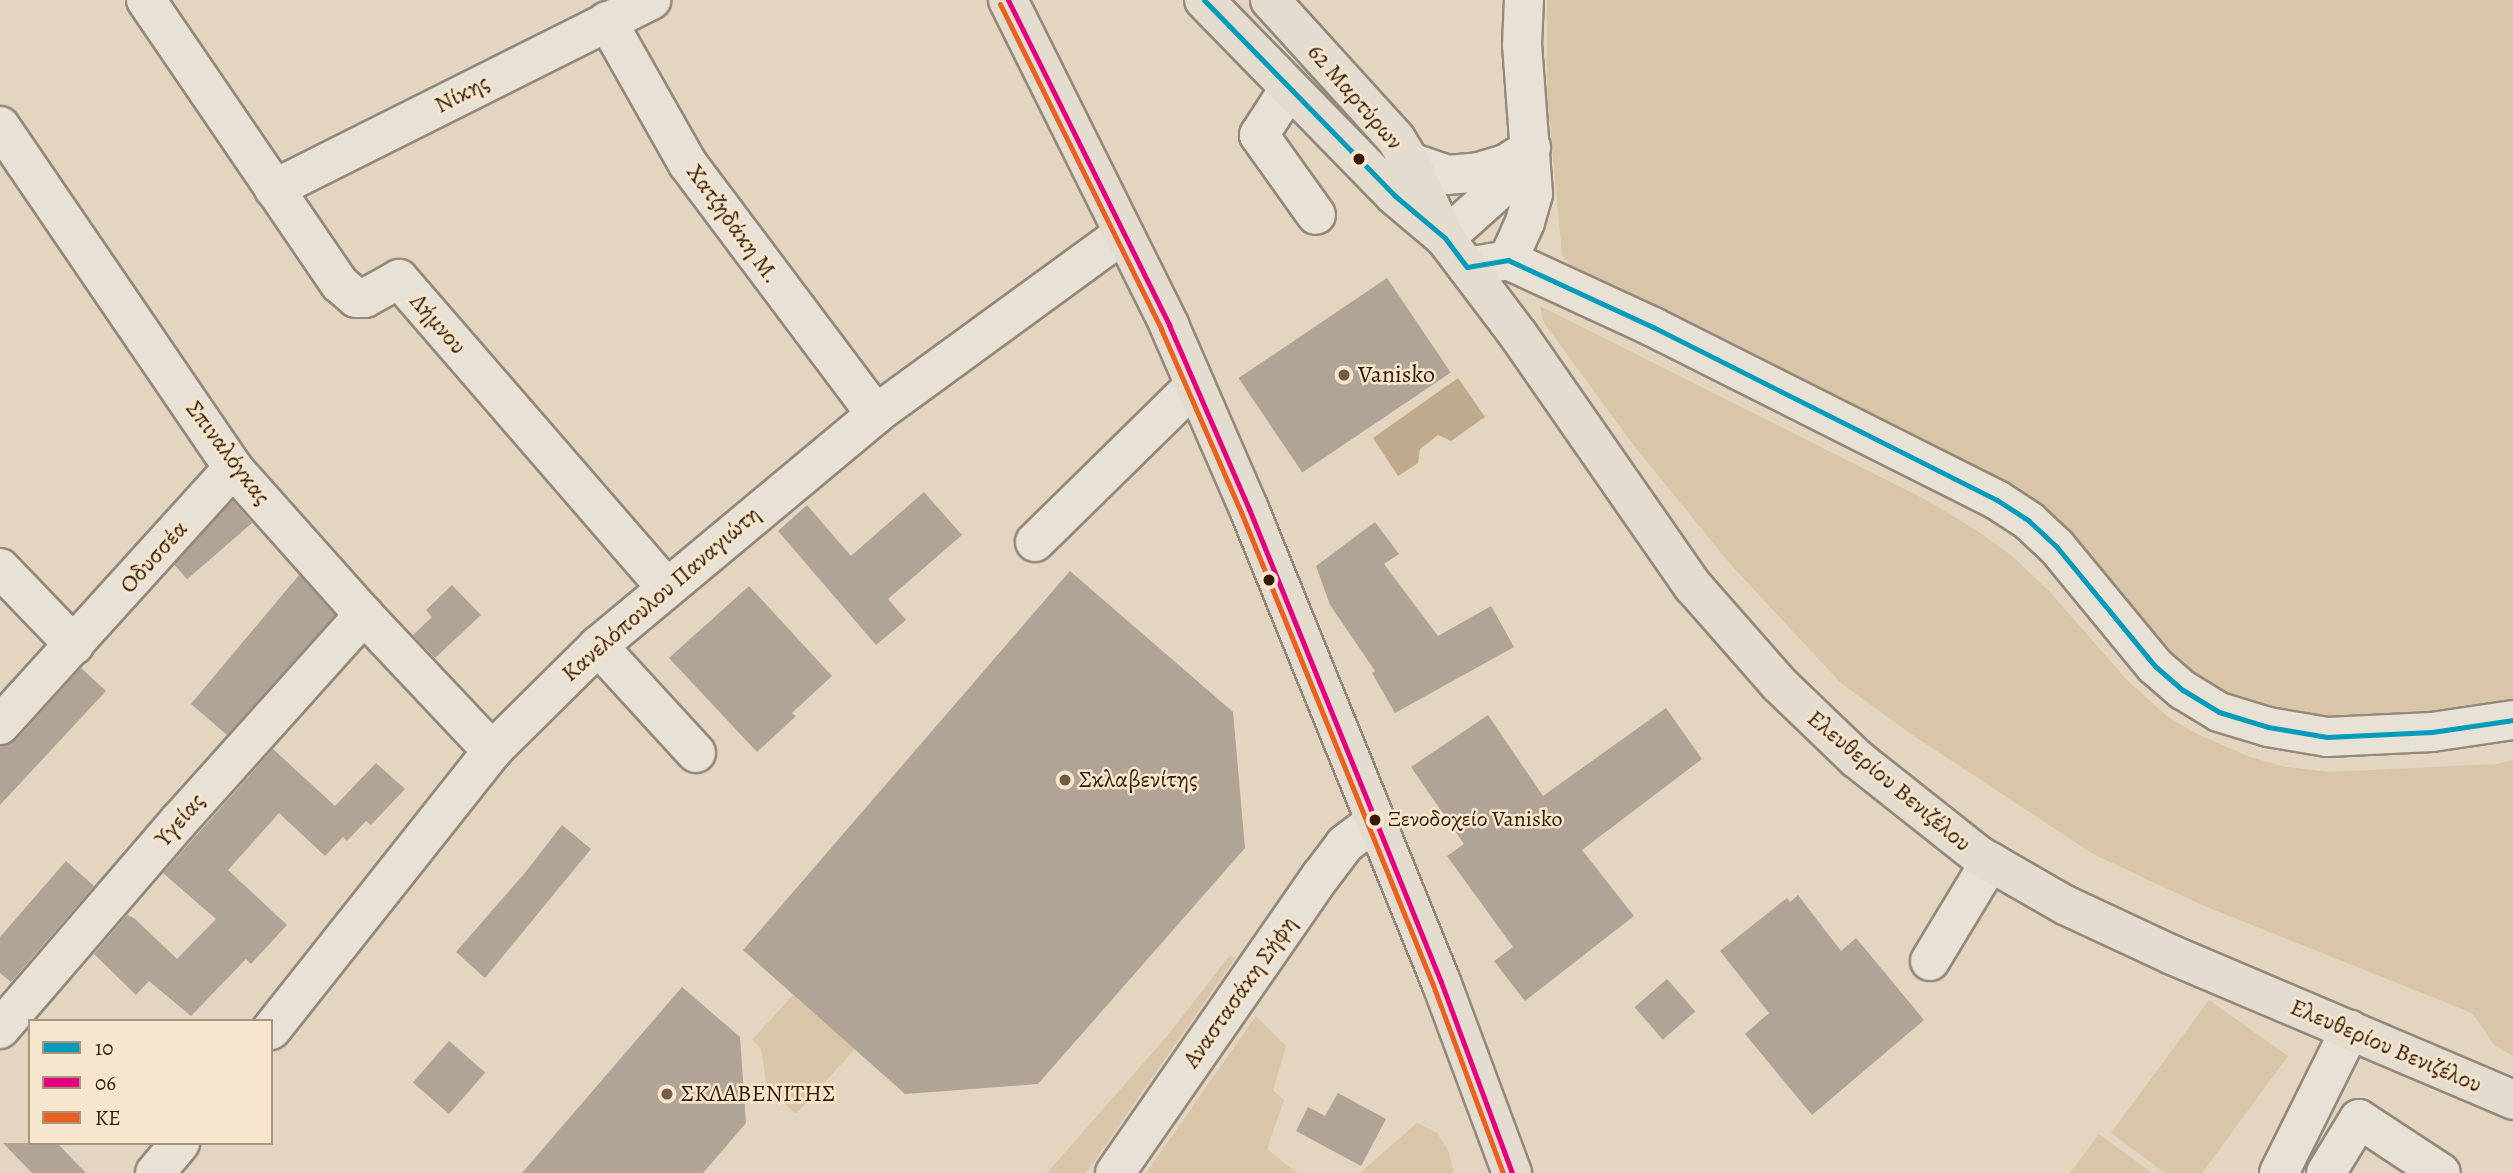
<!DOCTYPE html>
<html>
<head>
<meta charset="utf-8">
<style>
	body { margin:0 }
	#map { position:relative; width:2513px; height:1173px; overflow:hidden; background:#e3d5c0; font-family:Alegreya,serif }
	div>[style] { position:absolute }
	.green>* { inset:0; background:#d9c5a8 }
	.water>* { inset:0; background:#c0aa8d }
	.building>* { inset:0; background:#afa495; transform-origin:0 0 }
	.roads { filter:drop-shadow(2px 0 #94897a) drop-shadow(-2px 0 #94897a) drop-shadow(0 2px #94897a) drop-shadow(0 -2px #94897a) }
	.minor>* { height:38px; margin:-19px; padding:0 19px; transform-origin:19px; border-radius:19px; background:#e8e1d6 }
	.major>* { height:38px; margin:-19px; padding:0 19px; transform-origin:19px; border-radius:19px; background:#e4dccf }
	.bus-1>* { height:5px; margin:-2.5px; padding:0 2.5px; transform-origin:2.5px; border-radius:2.5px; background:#059bba }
	.bus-2>* { height:5px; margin:-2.5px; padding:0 2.5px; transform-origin:2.5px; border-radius:2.5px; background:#e5007d }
	.bus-3>* { height:5px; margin:-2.5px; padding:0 2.5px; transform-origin:2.5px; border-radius:2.5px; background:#e96120 }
	.dots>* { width:19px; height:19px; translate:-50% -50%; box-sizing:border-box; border:4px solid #f6e6cd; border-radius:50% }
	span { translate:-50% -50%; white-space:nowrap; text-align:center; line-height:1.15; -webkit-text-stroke:5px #f6e6cd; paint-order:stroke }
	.bus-label { font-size:22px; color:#361a04 }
	.left { translate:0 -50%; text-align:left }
	.street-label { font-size:24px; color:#361a04 }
	.poi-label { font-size:24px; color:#361a04 }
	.legend { position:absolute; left:28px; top:1019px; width:245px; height:126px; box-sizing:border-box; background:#f6e6cd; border:2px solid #a9947d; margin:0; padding:9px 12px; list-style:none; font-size:21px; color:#361a04 }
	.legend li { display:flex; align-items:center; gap:14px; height:35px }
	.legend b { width:35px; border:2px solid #a9947d }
</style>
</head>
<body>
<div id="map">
	<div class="green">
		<div style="clip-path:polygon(1547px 0,2513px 0,2513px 702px,2478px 709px,2308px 723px,2253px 711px,2205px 686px,2161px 648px,2031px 501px,1954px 454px,1574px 270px,1562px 255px,1547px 93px)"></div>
		<div style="clip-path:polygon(1540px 306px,1930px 502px,1976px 530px,2012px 556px,2048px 590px,2127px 680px,2168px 717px,2197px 734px,2250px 757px,2286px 767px,2330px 772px,2497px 764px,2513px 760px,2513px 1056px,2495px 1046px,2472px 1013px,2202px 905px,2093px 854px,1911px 734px,1841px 683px,1731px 565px,1635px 447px,1544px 323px)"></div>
		<div style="clip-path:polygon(1230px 955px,1235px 958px,1086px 1173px,1047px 1173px,1168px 1035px)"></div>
		<div style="clip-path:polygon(793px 995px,855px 1049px,796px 1114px,767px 1088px,761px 1048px,752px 1040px)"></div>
		<div style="clip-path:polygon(2209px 1000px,2288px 1056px,2202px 1173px,2165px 1173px,2111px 1133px)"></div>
		<div style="clip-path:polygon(1256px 1016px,1286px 1046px,1273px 1090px,1284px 1100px,1267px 1149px,1297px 1173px,1146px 1173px)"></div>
		<div style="clip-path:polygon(1417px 1123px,1437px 1133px,1448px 1150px,1454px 1173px,1360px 1173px)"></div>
		<div style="clip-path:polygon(2099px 1134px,2152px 1173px,2070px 1173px)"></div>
	</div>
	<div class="water">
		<div style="clip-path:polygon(1458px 378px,1485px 417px,1451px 441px,1438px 435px,1420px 449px,1418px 463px,1398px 476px,1373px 438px)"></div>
	</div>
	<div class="building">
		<div style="left:1387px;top:278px;width:114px;height:179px;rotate:56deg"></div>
		<div style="clip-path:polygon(924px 492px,962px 535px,888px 599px,906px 620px,876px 645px,778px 531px,807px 505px,851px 556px)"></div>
		<div style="left:233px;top:501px;width:29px;height:86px;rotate:49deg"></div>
		<div style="clip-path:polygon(1375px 522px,1399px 554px,1384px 564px,1438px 636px,1491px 606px,1514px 647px,1395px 713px,1372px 673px,1375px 671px,1330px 605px,1316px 566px)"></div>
		<div style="clip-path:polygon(1070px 571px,1233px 712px,1245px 848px,1038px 1084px,905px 1094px,743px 950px)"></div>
		<div style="clip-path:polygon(299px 575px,335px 615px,227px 735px,191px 704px)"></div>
		<div style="clip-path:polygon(452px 585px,481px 615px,435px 658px,413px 635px,432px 617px,426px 610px)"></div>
		<div style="clip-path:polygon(749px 586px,832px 676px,792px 713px,796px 716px,757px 752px,669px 658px)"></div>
		<div style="clip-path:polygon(81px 668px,106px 691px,0 805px,0 746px,16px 740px)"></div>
		<div style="clip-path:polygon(1666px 708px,1702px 759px,1582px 850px,1634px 916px,1525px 1001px,1494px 961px,1513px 947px,1447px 856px,1464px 844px,1411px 767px,1488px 715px,1543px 796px)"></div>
		<div style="clip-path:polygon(273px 749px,335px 806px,376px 763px,405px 789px,371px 825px,366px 821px,347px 841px,343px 837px,325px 856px,279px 813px,228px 870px,287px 925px,251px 964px,246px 959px,191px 1016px,149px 981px,136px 995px,94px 954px,127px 915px,134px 918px,177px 959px,216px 919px,163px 873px)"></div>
		<div style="clip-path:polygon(562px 825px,591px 849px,485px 978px,456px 952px,524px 874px)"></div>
		<div style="clip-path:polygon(66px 861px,94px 886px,11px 982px,0 973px,0 937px)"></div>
		<div style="clip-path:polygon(1798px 895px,1841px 951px,1856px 938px,1924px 1020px,1812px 1115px,1745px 1034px,1769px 1013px,1720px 951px,1787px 898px,1790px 902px)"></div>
		<div style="left:1667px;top:979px;width:43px;height:43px;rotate:49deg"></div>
		<div style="clip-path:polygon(682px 987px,740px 1037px,746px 1123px,703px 1173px,522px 1173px)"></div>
		<div style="left:449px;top:1041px;width:48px;height:55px;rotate:41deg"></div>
		<div style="clip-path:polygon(1338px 1093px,1386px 1119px,1361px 1166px,1296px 1131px,1308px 1107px,1325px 1116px)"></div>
		<div style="clip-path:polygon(3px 1143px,57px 1143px,86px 1173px,32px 1173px)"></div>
	</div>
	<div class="roads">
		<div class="minor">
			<div style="left:146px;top:0;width:344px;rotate:55.7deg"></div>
			<div style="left:340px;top:284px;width:21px;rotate:41deg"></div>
			<div style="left:356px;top:298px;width:9px"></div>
			<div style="left:365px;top:298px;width:39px;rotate:-29deg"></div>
			<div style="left:399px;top:279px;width:408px;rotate:49.1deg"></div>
			<div style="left:607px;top:21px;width:164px;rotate:60.5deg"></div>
			<div style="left:688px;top:164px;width:313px;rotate:53.1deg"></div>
			<div style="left:1289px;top:89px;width:55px;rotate:123.1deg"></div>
			<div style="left:1259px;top:135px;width:98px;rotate:54.5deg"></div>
			<div style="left:0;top:126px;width:414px;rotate:55.7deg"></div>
			<div style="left:233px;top:468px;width:197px;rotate:48.3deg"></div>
			<div style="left:364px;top:615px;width:187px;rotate:46.7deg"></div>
			<div style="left:1410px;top:162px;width:39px;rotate:19deg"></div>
			<div style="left:1447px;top:175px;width:32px;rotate:-5deg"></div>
			<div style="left:1479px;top:172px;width:28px;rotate:-17deg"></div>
			<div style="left:1506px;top:164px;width:30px;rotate:-33deg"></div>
			<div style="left:274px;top:189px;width:422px;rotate:-26.6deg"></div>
			<div style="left:1445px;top:238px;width:79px;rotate:-41.9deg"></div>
			<div style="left:1504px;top:185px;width:36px;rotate:-53deg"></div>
			<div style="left:1508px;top:260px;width:42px;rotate:-65.9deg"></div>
			<div style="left:1525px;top:222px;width:29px;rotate:-74deg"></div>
			<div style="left:1533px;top:194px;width:149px;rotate:-94.2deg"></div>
			<div style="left:1522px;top:45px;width:45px;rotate:-87.5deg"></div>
			<div style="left:1467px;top:267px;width:42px;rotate:-9.7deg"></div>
			<div style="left:1508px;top:260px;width:160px;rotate:24.8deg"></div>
			<div style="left:1653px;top:327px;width:385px;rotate:26.7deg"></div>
			<div style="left:1997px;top:500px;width:38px;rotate:33deg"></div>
			<div style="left:2029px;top:521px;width:37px;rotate:43deg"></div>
			<div style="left:2056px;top:546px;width:156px;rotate:50.5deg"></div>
			<div style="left:2155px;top:666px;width:37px;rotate:41deg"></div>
			<div style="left:2183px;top:690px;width:42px;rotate:31.4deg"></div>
			<div style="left:2219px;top:712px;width:51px;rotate:17deg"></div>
			<div style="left:2268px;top:727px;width:60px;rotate:9.6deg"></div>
			<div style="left:2327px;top:737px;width:105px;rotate:-2.7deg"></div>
			<div style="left:2432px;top:732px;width:82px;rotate:-8.4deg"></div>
			<div style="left:1035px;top:542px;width:224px;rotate:-44.5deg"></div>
			<div style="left:0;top:568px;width:107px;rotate:46.1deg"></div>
			<div style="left:598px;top:646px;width:145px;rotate:47.5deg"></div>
			<div style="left:0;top:725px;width:347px;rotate:-47.8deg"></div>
			<div style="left:1930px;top:961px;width:116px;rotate:-58.8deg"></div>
			<div style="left:0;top:1029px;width:274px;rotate:-49.3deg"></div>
			<div style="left:179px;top:821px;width:277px;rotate:-48.1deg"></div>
			<div style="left:271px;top:1030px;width:356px;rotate:-51.6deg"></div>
			<div style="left:492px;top:751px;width:149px;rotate:-44.7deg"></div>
			<div style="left:598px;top:646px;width:362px;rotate:-39.8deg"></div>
			<div style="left:876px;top:414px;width:306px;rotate:-36.1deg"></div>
			<div style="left:155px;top:1173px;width:39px;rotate:-50deg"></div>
			<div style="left:1115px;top:1173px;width:361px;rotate:-55.3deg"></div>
			<div style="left:1321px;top:876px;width:40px;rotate:-53deg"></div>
			<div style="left:1345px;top:844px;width:38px;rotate:-37deg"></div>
			<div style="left:2279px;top:1173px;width:160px;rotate:-63.6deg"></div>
			<div style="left:2326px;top:1173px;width:63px;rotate:-58.6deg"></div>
			<div style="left:2359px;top:1119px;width:98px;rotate:33.4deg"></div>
		</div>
		<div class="major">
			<div style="left:1008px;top:0;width:363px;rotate:63.6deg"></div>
			<div style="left:1169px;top:325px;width:201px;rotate:66.5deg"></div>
			<div style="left:1249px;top:509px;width:510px;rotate:67.91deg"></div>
			<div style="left:1441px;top:982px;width:204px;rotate:69.6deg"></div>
			<div style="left:1204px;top:0;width:272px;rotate:45.7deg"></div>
			<div style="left:1394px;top:195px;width:67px;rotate:40.1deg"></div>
			<div style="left:1445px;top:238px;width:123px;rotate:52.9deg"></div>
			<div style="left:1519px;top:336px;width:305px;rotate:55.2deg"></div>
			<div style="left:1693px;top:586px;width:130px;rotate:48.7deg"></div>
			<div style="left:1779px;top:684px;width:108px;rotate:43.9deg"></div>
			<div style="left:1857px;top:759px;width:154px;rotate:38.4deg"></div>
			<div style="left:1978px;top:855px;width:100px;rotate:29.9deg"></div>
			<div style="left:2065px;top:905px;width:118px;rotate:25deg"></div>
			<div style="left:2172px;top:955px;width:371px;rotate:23deg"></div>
			<div style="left:1270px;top:0;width:188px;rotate:47.8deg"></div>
			<div style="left:1396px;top:139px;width:27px;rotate:59deg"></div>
			<div style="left:1410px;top:162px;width:74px;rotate:65.2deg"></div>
		</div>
	</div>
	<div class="bus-1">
		<div style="left:1204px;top:0;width:272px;rotate:45.7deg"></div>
		<div style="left:1394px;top:195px;width:67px;rotate:40.1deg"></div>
		<div style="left:1445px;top:238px;width:36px;rotate:53deg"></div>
		<div style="left:1467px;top:267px;width:42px;rotate:-9.7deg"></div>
		<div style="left:1508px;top:260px;width:160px;rotate:24.8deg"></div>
		<div style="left:1653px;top:327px;width:385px;rotate:26.7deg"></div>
		<div style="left:1997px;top:500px;width:38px;rotate:33deg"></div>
		<div style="left:2029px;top:521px;width:37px;rotate:43deg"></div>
		<div style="left:2056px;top:546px;width:156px;rotate:50.5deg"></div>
		<div style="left:2155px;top:666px;width:37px;rotate:41deg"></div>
		<div style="left:2183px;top:690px;width:42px;rotate:31.4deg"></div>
		<div style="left:2219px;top:712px;width:51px;rotate:17deg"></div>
		<div style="left:2268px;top:727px;width:60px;rotate:9.6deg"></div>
		<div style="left:2327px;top:737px;width:105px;rotate:-2.7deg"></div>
		<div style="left:2432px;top:732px;width:82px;rotate:-8.4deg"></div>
	</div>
	<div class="bus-2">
		<div style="left:1008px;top:0;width:363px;rotate:63.6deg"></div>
		<div style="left:1169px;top:325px;width:201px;rotate:66.5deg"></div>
		<div style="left:1249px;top:509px;width:510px;rotate:67.91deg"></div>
		<div style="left:1441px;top:982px;width:204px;rotate:69.6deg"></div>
	</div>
	<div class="bus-3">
		<div style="left:1000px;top:4px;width:363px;rotate:63.6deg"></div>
		<div style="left:1161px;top:329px;width:200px;rotate:66.4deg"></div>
		<div style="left:1241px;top:512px;width:510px;rotate:67.91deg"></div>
		<div style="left:1433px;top:985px;width:201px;rotate:69.6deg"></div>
	</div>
	<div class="dots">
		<div style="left:1359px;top:159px;background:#361a04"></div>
		<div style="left:1344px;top:375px;background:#735b46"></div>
		<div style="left:1269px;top:580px;background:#361a04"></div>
		<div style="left:1065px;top:780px;background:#735b46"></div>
		<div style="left:1375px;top:820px;background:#361a04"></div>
		<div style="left:667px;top:1094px;background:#735b46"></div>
	</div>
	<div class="bus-label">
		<span class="left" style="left:1388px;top:820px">Ξενοδοχείο Vanisko</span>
	</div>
	<div class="street-label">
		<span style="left:462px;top:94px;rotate:-27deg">Νίκης</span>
		<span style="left:1355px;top:97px;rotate:49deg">62 Μαρτύρων</span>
		<span style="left:733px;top:224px;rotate:54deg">Χατζηδάκη Μ.</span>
		<span style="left:438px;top:324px;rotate:49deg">Λήμνου</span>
		<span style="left:228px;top:453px;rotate:53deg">Σπιναλόγκας</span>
		<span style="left:154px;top:557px;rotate:-48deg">Οδυσσέα</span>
		<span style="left:661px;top:594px;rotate:-41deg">Κανελόπουλου Παναγιώτη</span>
		<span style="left:1889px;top:781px;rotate:40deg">Ελευθερίου Βενιζέλου</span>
		<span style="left:180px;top:820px;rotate:-49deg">Υγείας</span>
		<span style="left:1240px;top:992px;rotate:-55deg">Αναστασάκη Σήφη</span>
		<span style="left:2386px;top:1046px;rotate:23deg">Ελευθερίου Βενιζέλου</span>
	</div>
	<div class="poi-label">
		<span class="left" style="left:1358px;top:375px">Vanisko</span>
		<span class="left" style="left:1079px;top:780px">Σκλαβενίτης</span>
		<span class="left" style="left:681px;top:1094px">ΣΚΛΑΒΕΝΙΤΗΣ</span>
	</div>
	<ul class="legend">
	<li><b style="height:9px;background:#059bba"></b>10</li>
	<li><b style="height:9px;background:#e5007d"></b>06</li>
	<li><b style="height:9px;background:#e96120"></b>KE</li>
	</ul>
</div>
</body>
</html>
